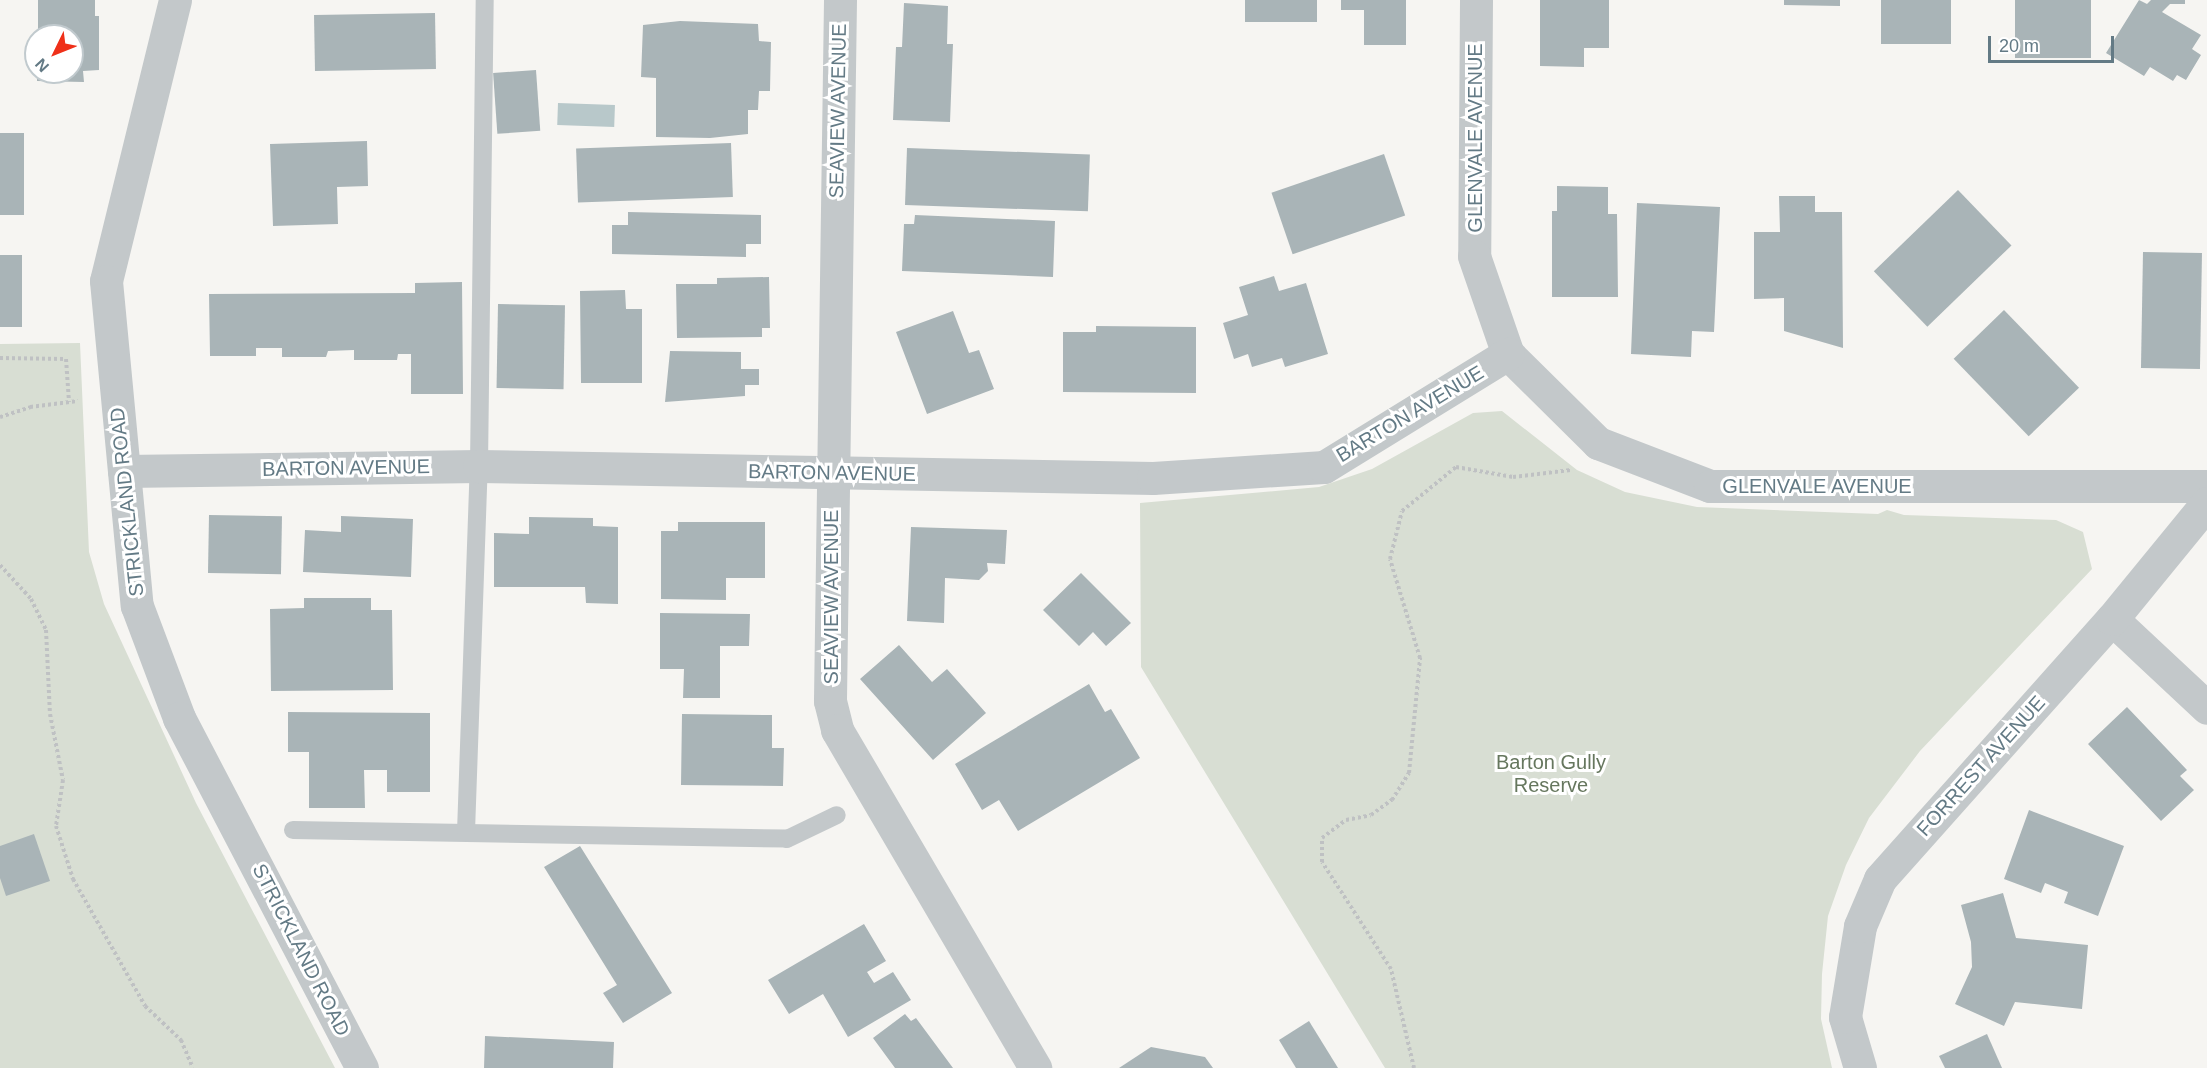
<!DOCTYPE html>
<html>
<head>
<meta charset="utf-8">
<style>
	body { margin:0 }
	#map { position:relative; width:2207px; height:1068px; overflow:hidden; background:#f6f5f2; font-family:Helvetica,sans-serif }
	div>[style] { position:absolute }
	.green>* { inset:0; background:#d8ded3 }
	.water>* { inset:0; background:#b8c8ca; transform-origin:0 0 }
	.building>* { inset:0; background:#a9b4b7; transform-origin:0 0 }
	.path>* { height:4px; margin-top:-2px; transform-origin:0; background:repeating-linear-gradient(90deg,#bfc1c3 0 3px,transparent 0 6px) }
	.service>* { height:18px; margin:-9px; padding:0 9px; transform-origin:9px; border-radius:9px; background:#c3c8ca }
	.minor>* { height:33px; margin:-16.5px; padding:0 16.5px; transform-origin:16.5px; border-radius:16.5px; background:#c3c8ca }
	span { translate:-50% -50%; white-space:nowrap; text-align:center; line-height:1.15; -webkit-text-stroke:6px #fff; paint-order:stroke }
	.street-label { font-size:20px; color:#637a85 }
	.park-label { font-size:20px; color:#66775e }
	.north { position:absolute; left:24px; top:24px; width:60px; height:60px; box-sizing:border-box; background:#fff; border:2px solid #c1cace; border-radius:50%; rotate:227deg; font-size:16px; font-weight:700; line-height:24px; text-align:center; color:#637a85 }
	.north::after { content:''; display:block; margin:auto; width:21px; height:27px; background:#ef3019; clip-path:polygon(50% 0,100% 100%,50% 72%,0 100%) }
	.scale { position:absolute; left:1988px; top:36px; width:126px; height:27px; box-sizing:border-box; border:3px solid #637a85; border-top:0; padding-left:8px; font-size:18px; line-height:21px; white-space:nowrap; color:#637a85; -webkit-text-stroke:4px #fff; paint-order:stroke }
</style>
</head>
<body>
<div id="map">
	<div class="green">
		<div style="clip-path:polygon(80px 343px,89px 552px,104px 604px,196px 803px,335px 1068px,0 1068px,0 344px)"></div>
		<div style="clip-path:polygon(1502px 411px,1577px 470px,1625px 492px,1697px 507px,1878px 514px,1887px 510px,1904px 515px,2056px 520px,2083px 532px,2092px 569px,1920px 751px,1869px 818px,1846px 865px,1828px 916px,1822px 974px,1821px 1019px,1832px 1068px,1385px 1068px,1141px 667px,1140px 503px,1319px 487px,1372px 469px,1473px 413px)"></div>
	</div>
	<div class="water">
		<div style="left:558px;top:103px;width:57px;height:22px;rotate:2deg"></div>
	</div>
	<div class="building">
		<div style="clip-path:polygon(38px 0,95px 0,95px 16px,99px 16px,99px 70px,83px 71px,84px 82px,37px 81px,37px 72px,72px 72px,72px 36px,38px 36px)"></div>
		<div style="left:1245px;top:0;width:72px;height:22px"></div>
		<div style="clip-path:polygon(1341px 0,1406px 0,1406px 45px,1364px 45px,1364px 10px,1341px 10px)"></div>
		<div style="clip-path:polygon(1540px 0,1609px 0,1609px 48px,1584px 48px,1584px 67px,1540px 66px)"></div>
		<div style="clip-path:polygon(1784px 0,1840px 0,1840px 6px,1784px 5px)"></div>
		<div style="left:1881px;top:0;width:70px;height:44px"></div>
		<div style="left:2015px;top:0;width:76px;height:58px"></div>
		<div style="clip-path:polygon(2139px 0,2147px 4px,2151px 0,2185px 0,2185px 4px,2170px 4px,2162px 12px,2201px 35px,2192px 49px,2201px 55px,2186px 80px,2177px 75px,2173px 81px,2150px 67px,2144px 76px,2106px 53px)"></div>
		<div style="clip-path:polygon(904px 3px,948px 6px,947px 44px,953px 44px,950px 122px,893px 120px,896px 47px,902px 47px)"></div>
		<div style="left:435px;top:13px;width:56px;height:121px;rotate:89deg"></div>
		<div style="clip-path:polygon(680px 21px,758px 24px,759px 41px,771px 42px,770px 91px,759px 91px,758px 110px,748px 110px,748px 134px,710px 138px,656px 137px,656px 78px,641px 77px,643px 25px)"></div>
		<div style="left:536px;top:70px;width:61px;height:43px;rotate:86deg"></div>
		<div style="left:0;top:133px;width:24px;height:82px"></div>
		<div style="clip-path:polygon(367px 141px,368px 186px,337px 187px,338px 224px,273px 226px,270px 144px)"></div>
		<div style="left:731px;top:143px;width:54px;height:155px;rotate:88deg"></div>
		<div style="left:907px;top:148px;width:183px;height:57px;rotate:2deg"></div>
		<div style="left:1384px;top:154px;width:65px;height:119px;rotate:71deg"></div>
		<div style="clip-path:polygon(1557px 186px,1608px 187px,1608px 214px,1617px 214px,1618px 297px,1552px 297px,1552px 211px,1557px 211px)"></div>
		<div style="left:1958px;top:190px;width:77px;height:117px;rotate:46deg"></div>
		<div style="clip-path:polygon(1779px 196px,1815px 196px,1815px 212px,1842px 212px,1843px 348px,1784px 331px,1784px 298px,1754px 299px,1754px 232px,1780px 232px)"></div>
		<div style="clip-path:polygon(1637px 203px,1720px 207px,1714px 332px,1692px 331px,1691px 357px,1631px 354px)"></div>
		<div style="clip-path:polygon(628px 212px,761px 215px,761px 244px,746px 244px,746px 257px,612px 254px,612px 225px,628px 225px)"></div>
		<div style="clip-path:polygon(915px 215px,1055px 221px,1053px 277px,902px 271px,904px 224px,914px 224px)"></div>
		<div style="left:2143px;top:252px;width:59px;height:116px;rotate:1deg"></div>
		<div style="left:0;top:255px;width:22px;height:72px"></div>
		<div style="clip-path:polygon(1274px 276px,1279px 291px,1306px 283px,1328px 354px,1285px 367px,1282px 358px,1252px 367px,1248px 354px,1234px 359px,1223px 323px,1248px 315px,1239px 287px)"></div>
		<div style="clip-path:polygon(769px 277px,770px 328px,762px 328px,762px 337px,677px 338px,676px 284px,717px 284px,717px 278px)"></div>
		<div style="clip-path:polygon(462px 282px,463px 394px,411px 394px,411px 354px,398px 354px,397px 360px,354px 360px,354px 350px,328px 351px,326px 357px,282px 357px,282px 348px,256px 348px,256px 356px,210px 356px,209px 294px,415px 293px,415px 283px)"></div>
		<div style="clip-path:polygon(625px 290px,626px 309px,642px 309px,642px 383px,581px 383px,580px 291px)"></div>
		<div style="left:498px;top:304px;width:67px;height:84px;rotate:1deg"></div>
		<div style="left:2004px;top:310px;width:108px;height:70px;rotate:46deg"></div>
		<div style="clip-path:polygon(953px 311px,969px 353px,979px 350px,994px 389px,927px 414px,896px 332px)"></div>
		<div style="clip-path:polygon(1096px 326px,1196px 327px,1196px 393px,1063px 392px,1063px 332px,1096px 332px)"></div>
		<div style="clip-path:polygon(670px 351px,741px 352px,741px 369px,759px 369px,759px 385px,745px 385px,745px 396px,665px 402px)"></div>
		<div style="left:209px;top:515px;width:73px;height:58px;rotate:1deg"></div>
		<div style="clip-path:polygon(341px 516px,413px 519px,411px 577px,303px 572px,305px 530px,341px 532px)"></div>
		<div style="clip-path:polygon(529px 517px,593px 518px,593px 526px,618px 527px,618px 604px,586px 603px,585px 587px,494px 587px,494px 533px,529px 534px)"></div>
		<div style="clip-path:polygon(678px 522px,765px 522px,765px 578px,726px 578px,726px 600px,661px 599px,661px 531px,678px 531px)"></div>
		<div style="clip-path:polygon(911px 527px,1007px 530px,1005px 564px,987px 563px,988px 571px,979px 580px,945px 578px,944px 623px,907px 621px)"></div>
		<div style="clip-path:polygon(1081px 573px,1131px 623px,1106px 646px,1093px 632px,1079px 646px,1043px 610px)"></div>
		<div style="clip-path:polygon(304px 598px,371px 598px,371px 610px,392px 610px,393px 690px,271px 691px,270px 609px,304px 608px)"></div>
		<div style="clip-path:polygon(660px 613px,750px 614px,749px 646px,720px 646px,720px 698px,683px 698px,684px 669px,660px 669px)"></div>
		<div style="clip-path:polygon(899px 645px,932px 682px,947px 669px,986px 713px,933px 760px,860px 679px)"></div>
		<div style="clip-path:polygon(1089px 684px,1105px 712px,1111px 709px,1140px 758px,1018px 831px,999px 800px,982px 810px,955px 764px)"></div>
		<div style="clip-path:polygon(2127px 707px,2187px 770px,2180px 776px,2194px 790px,2161px 821px,2088px 744px)"></div>
		<div style="clip-path:polygon(288px 712px,430px 713px,430px 792px,387px 792px,387px 770px,364px 770px,365px 808px,309px 808px,309px 752px,288px 752px)"></div>
		<div style="clip-path:polygon(682px 714px,772px 715px,772px 748px,784px 748px,783px 786px,681px 785px)"></div>
		<div style="clip-path:polygon(2029px 810px,2124px 846px,2098px 916px,2064px 903px,2068px 892px,2045px 883px,2041px 893px,2004px 879px)"></div>
		<div style="clip-path:polygon(34px 834px,50px 881px,6px 896px,0 878px,0 846px)"></div>
		<div style="clip-path:polygon(580px 846px,672px 993px,623px 1023px,603px 993px,617px 985px,544px 867px)"></div>
		<div style="clip-path:polygon(2003px 893px,2016px 938px,2088px 945px,2082px 1009px,2015px 1002px,2004px 1026px,1955px 1004px,1972px 967px,1971px 942px,1961px 905px)"></div>
		<div style="clip-path:polygon(864px 924px,886px 961px,867px 972px,874px 983px,893px 972px,911px 1000px,848px 1037px,823px 994px,789px 1014px,768px 980px)"></div>
		<div style="clip-path:polygon(905px 1014px,911px 1021px,916px 1018px,953px 1068px,895px 1068px,873px 1038px)"></div>
		<div style="clip-path:polygon(1309px 1021px,1338px 1068px,1296px 1068px,1279px 1040px)"></div>
		<div style="clip-path:polygon(1987px 1034px,2002px 1068px,1945px 1068px,1939px 1056px)"></div>
		<div style="clip-path:polygon(485px 1036px,614px 1042px,613px 1068px,484px 1068px)"></div>
		<div style="clip-path:polygon(1151px 1047px,1205px 1057px,1213px 1068px,1119px 1068px)"></div>
	</div>
	<div class="path">
		<div style="left:0;top:358px;width:66px;rotate:0.9deg"></div>
		<div style="left:66px;top:359px;width:43px;rotate:86deg"></div>
		<div style="left:0;top:417px;width:32px;rotate:-18deg"></div>
		<div style="left:30px;top:407px;width:48px;rotate:-7.1deg"></div>
		<div style="left:0;top:565px;width:46px;rotate:47.6deg"></div>
		<div style="left:31px;top:599px;width:34px;rotate:64deg"></div>
		<div style="left:46px;top:630px;width:84px;rotate:87.3deg"></div>
		<div style="left:50px;top:714px;width:67px;rotate:78.9deg"></div>
		<div style="left:63px;top:780px;width:47px;rotate:98.7deg"></div>
		<div style="left:56px;top:826px;width:56px;rotate:72.2deg"></div>
		<div style="left:73px;top:879px;width:146px;rotate:60.4deg"></div>
		<div style="left:145px;top:1006px;width:50px;rotate:43.4deg"></div>
		<div style="left:181px;top:1040px;width:30px;rotate:67deg"></div>
		<div style="left:1414px;top:1068px;width:102px;rotate:-103.1deg"></div>
		<div style="left:1391px;top:969px;width:127px;rotate:-122.8deg"></div>
		<div style="left:1322px;top:862px;width:24px;rotate:-90deg"></div>
		<div style="left:1322px;top:838px;width:30px;rotate:-37deg"></div>
		<div style="left:1346px;top:820px;width:25px;rotate:-11deg"></div>
		<div style="left:1371px;top:815px;width:26px;rotate:-36deg"></div>
		<div style="left:1392px;top:800px;width:32px;rotate:-58deg"></div>
		<div style="left:1409px;top:773px;width:116px;rotate:-84.5deg"></div>
		<div style="left:1420px;top:658px;width:103px;rotate:-106.9deg"></div>
		<div style="left:1390px;top:559px;width:49px;rotate:-76deg"></div>
		<div style="left:1402px;top:511px;width:70px;rotate:-39.2deg"></div>
		<div style="left:1456px;top:467px;width:58px;rotate:10deg"></div>
		<div style="left:1513px;top:477px;width:58px;rotate:-6.9deg"></div>
	</div>
	<div class="service">
		<div style="left:293px;top:830px;width:494px;rotate:1deg"></div>
		<div style="left:787px;top:839px;width:55px;rotate:-25.6deg"></div>
		<div style="left:466px;top:832px;width:366px;rotate:-88deg"></div>
		<div style="left:479px;top:466px;width:466px;rotate:-89.3deg"></div>
	</div>
	<div class="minor">
		<div style="left:175px;top:0;width:289px;rotate:103.8deg"></div>
		<div style="left:106px;top:281px;width:326px;rotate:84.6deg"></div>
		<div style="left:137px;top:606px;width:120px;rotate:69.4deg"></div>
		<div style="left:179px;top:718px;width:395px;rotate:62.4deg"></div>
		<div style="left:840px;top:0;width:701px;rotate:90.82deg"></div>
		<div style="left:830px;top:701px;width:30px;rotate:76deg"></div>
		<div style="left:837px;top:730px;width:392px;rotate:59.6deg"></div>
		<div style="left:1476px;top:0;width:256px;rotate:90.4deg"></div>
		<div style="left:1474px;top:256px;width:104px;rotate:70.9deg"></div>
		<div style="left:1508px;top:354px;width:127px;rotate:44.7deg"></div>
		<div style="left:1598px;top:443px;width:120px;rotate:21deg"></div>
		<div style="left:1710px;top:486px;width:497px"></div>
		<div style="left:124px;top:471px;width:355px;rotate:-0.8deg"></div>
		<div style="left:479px;top:466px;width:674px;rotate:1.02deg"></div>
		<div style="left:1153px;top:478px;width:171px;rotate:-3.7deg"></div>
		<div style="left:1324px;top:467px;width:216px;rotate:-31.6deg"></div>
		<div style="left:2112px;top:619px;width:130px;rotate:43.1deg"></div>
		<div style="left:1860px;top:1068px;width:53px;rotate:-106.4deg"></div>
		<div style="left:1845px;top:1017px;width:92px;rotate:-80.6deg"></div>
		<div style="left:1860px;top:926px;width:51px;rotate:-66.9deg"></div>
		<div style="left:1880px;top:879px;width:348px;rotate:-48.3deg"></div>
		<div style="left:2112px;top:619px;width:150px;rotate:-50.7deg"></div>
	</div>
	<div class="street-label">
		<span style="left:838px;top:111px;rotate:-89deg">SEAVIEW AVENUE</span>
		<span style="left:1475px;top:138px;rotate:-90deg">GLENVALE AVENUE</span>
		<span style="left:1410px;top:414px;rotate:-31deg">BARTON AVENUE</span>
		<span style="left:346px;top:468px;rotate:-1deg">BARTON AVENUE</span>
		<span style="left:832px;top:473px;rotate:1deg">BARTON AVENUE</span>
		<span style="left:1817px;top:486px">GLENVALE AVENUE</span>
		<span style="left:127px;top:502px;rotate:-96deg">STRICKLAND ROAD</span>
		<span style="left:831px;top:597px;rotate:-90deg">SEAVIEW AVENUE</span>
		<span style="left:1981px;top:766px;rotate:-48deg">FORREST AVENUE</span>
		<span style="left:301px;top:950px;rotate:63deg">STRICKLAND ROAD</span>
	</div>
	<div class="park-label">
		<span style="left:1551px;top:774px">Barton Gully<br>Reserve</span>
	</div>
	<div class="north">N</div>
	<div class="scale">20 m</div>
</div>
</body>
</html>
